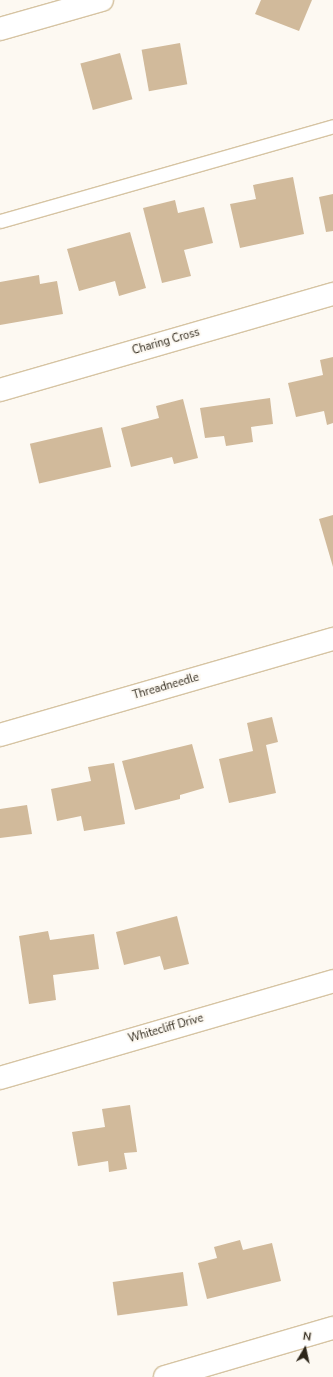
<!DOCTYPE html>
<html>
<head>
<meta charset="utf-8">
<style>
	body { margin:0 }
	#map { position:relative; width:333px; height:1377px; overflow:hidden; background:#fdf9f2; font-family:"Nunito Sans",sans-serif }
	div>[style] { position:absolute }
	.building>* { inset:0; background:#d1ba9b; transform-origin:0 0 }
	.roads { filter:drop-shadow(1px 0 #d6c4a3) drop-shadow(-1px 0 #d6c4a3) drop-shadow(0 1px #d6c4a3) drop-shadow(0 -1px #d6c4a3) }
	.service>* { height:13px; margin:-6.5px; padding:0 6.5px; transform-origin:6.5px; border-radius:6.5px; background:#fff }
	.minor>* { height:22px; margin:-11px; padding:0 11px; transform-origin:11px; border-radius:11px; background:#fff }
	span { translate:-50% -50%; white-space:nowrap; text-align:center; line-height:1.15; -webkit-text-stroke:4px #fdf9f2; paint-order:stroke }
	.street-label { font-size:11px; color:#2d2619 }
	.north { position:absolute; left:285px; top:1329px; width:40px; height:40px; -webkit-text-stroke:3px #fdf9f2; paint-order:stroke; rotate:9deg; font-size:11px; font-weight:700; line-height:16px; text-align:center; color:#2d2619 }
	.north::after { content:''; display:block; margin:auto; width:14px; height:18px; background:#2d2619; clip-path:polygon(50% 0,100% 100%,50% 72%,0 100%) }
</style>
</head>
<body>
<div id="map">
	<div class="building">
		<div style="clip-path:polygon(261px 0,312px 0,299px 31px,255px 14px)"></div>
		<div style="left:180px;top:43px;width:42px;height:39px;rotate:80deg"></div>
		<div style="left:120px;top:53px;width:48px;height:41px;rotate:75deg"></div>
		<div style="clip-path:polygon(293px 177px,304px 234px,240px 248px,230px 204px,256px 199px,253px 185px)"></div>
		<div style="clip-path:polygon(333px 194px,333px 231px,326px 232px,319px 197px)"></div>
		<div style="clip-path:polygon(175px 200px,178px 213px,204px 207px,213px 243px,184px 250px,191px 276px,162px 283px,143px 208px)"></div>
		<div style="clip-path:polygon(130px 232px,146px 288px,119px 296px,115px 281px,79px 291px,67px 249px)"></div>
		<div style="clip-path:polygon(39px 275px,40px 284px,57px 281px,63px 314px,0 325px,0 282px)"></div>
		<div style="clip-path:polygon(333px 357px,333px 423px,327px 425px,324px 411px,296px 417px,288px 383px,323px 375px,320px 360px)"></div>
		<div style="clip-path:polygon(270px 398px,273px 424px,251px 427px,253px 442px,226px 446px,224px 436px,205px 438px,200px 408px)"></div>
		<div style="clip-path:polygon(183px 399px,198px 458px,174px 464px,172px 457px,131px 467px,121px 428px,159px 418px,156px 406px)"></div>
		<div style="left:102px;top:427px;width:41px;height:74px;rotate:77deg"></div>
		<div style="clip-path:polygon(333px 515px,333px 567px,319px 519px)"></div>
		<div style="clip-path:polygon(272px 717px,278px 742px,266px 745px,276px 793px,229px 803px,219px 759px,253px 751px,247px 723px)"></div>
		<div style="clip-path:polygon(192px 744px,204px 788px,180px 795px,180px 799px,135px 810px,122px 761px)"></div>
		<div style="clip-path:polygon(114px 763px,125px 824px,84px 831px,81px 816px,57px 821px,51px 789px,91px 781px,88px 767px)"></div>
		<div style="clip-path:polygon(27px 805px,32px 834px,0 838px,0 809px)"></div>
		<div style="clip-path:polygon(177px 916px,189px 964px,164px 970px,160px 956px,124px 965px,116px 932px)"></div>
		<div style="clip-path:polygon(48px 931px,50px 940px,94px 934px,99px 969px,53px 975px,56px 1000px,29px 1004px,19px 936px)"></div>
		<div style="clip-path:polygon(130px 1105px,137px 1152px,124px 1153px,127px 1169px,109px 1172px,108px 1161px,78px 1166px,72px 1132px,105px 1127px,102px 1109px)"></div>
		<div style="clip-path:polygon(240px 1240px,243px 1250px,272px 1243px,281px 1281px,207px 1299px,198px 1263px,217px 1258px,214px 1247px)"></div>
		<div style="left:183px;top:1272px;width:34px;height:71px;rotate:82deg"></div>
	</div>
	<div class="roads">
		<div class="service">
			<div style="left:0;top:221px;width:346px;rotate:-15.9deg"></div>
		</div>
		<div class="minor">
			<div style="left:0;top:29px;width:106px;rotate:-15.9deg"></div>
			<div style="left:0;top:390px;width:347px;rotate:-16.1deg"></div>
			<div style="left:0;top:735px;width:347px;rotate:-16.1deg"></div>
			<div style="left:0;top:1078px;width:347px;rotate:-16.2deg"></div>
			<div style="left:165px;top:1377px;width:175px;rotate:-16.3deg"></div>
		</div>
	</div>
	<div class="street-label">
		<span style="left:166px;top:342px;rotate:-16deg">Charing Cross</span>
		<span style="left:166px;top:687px;rotate:-16deg">Threadneedle</span>
		<span style="left:166px;top:1029px;rotate:-16deg">Whitecliff Drive</span>
	</div>
	<div class="north">N</div>
</div>
</body>
</html>
